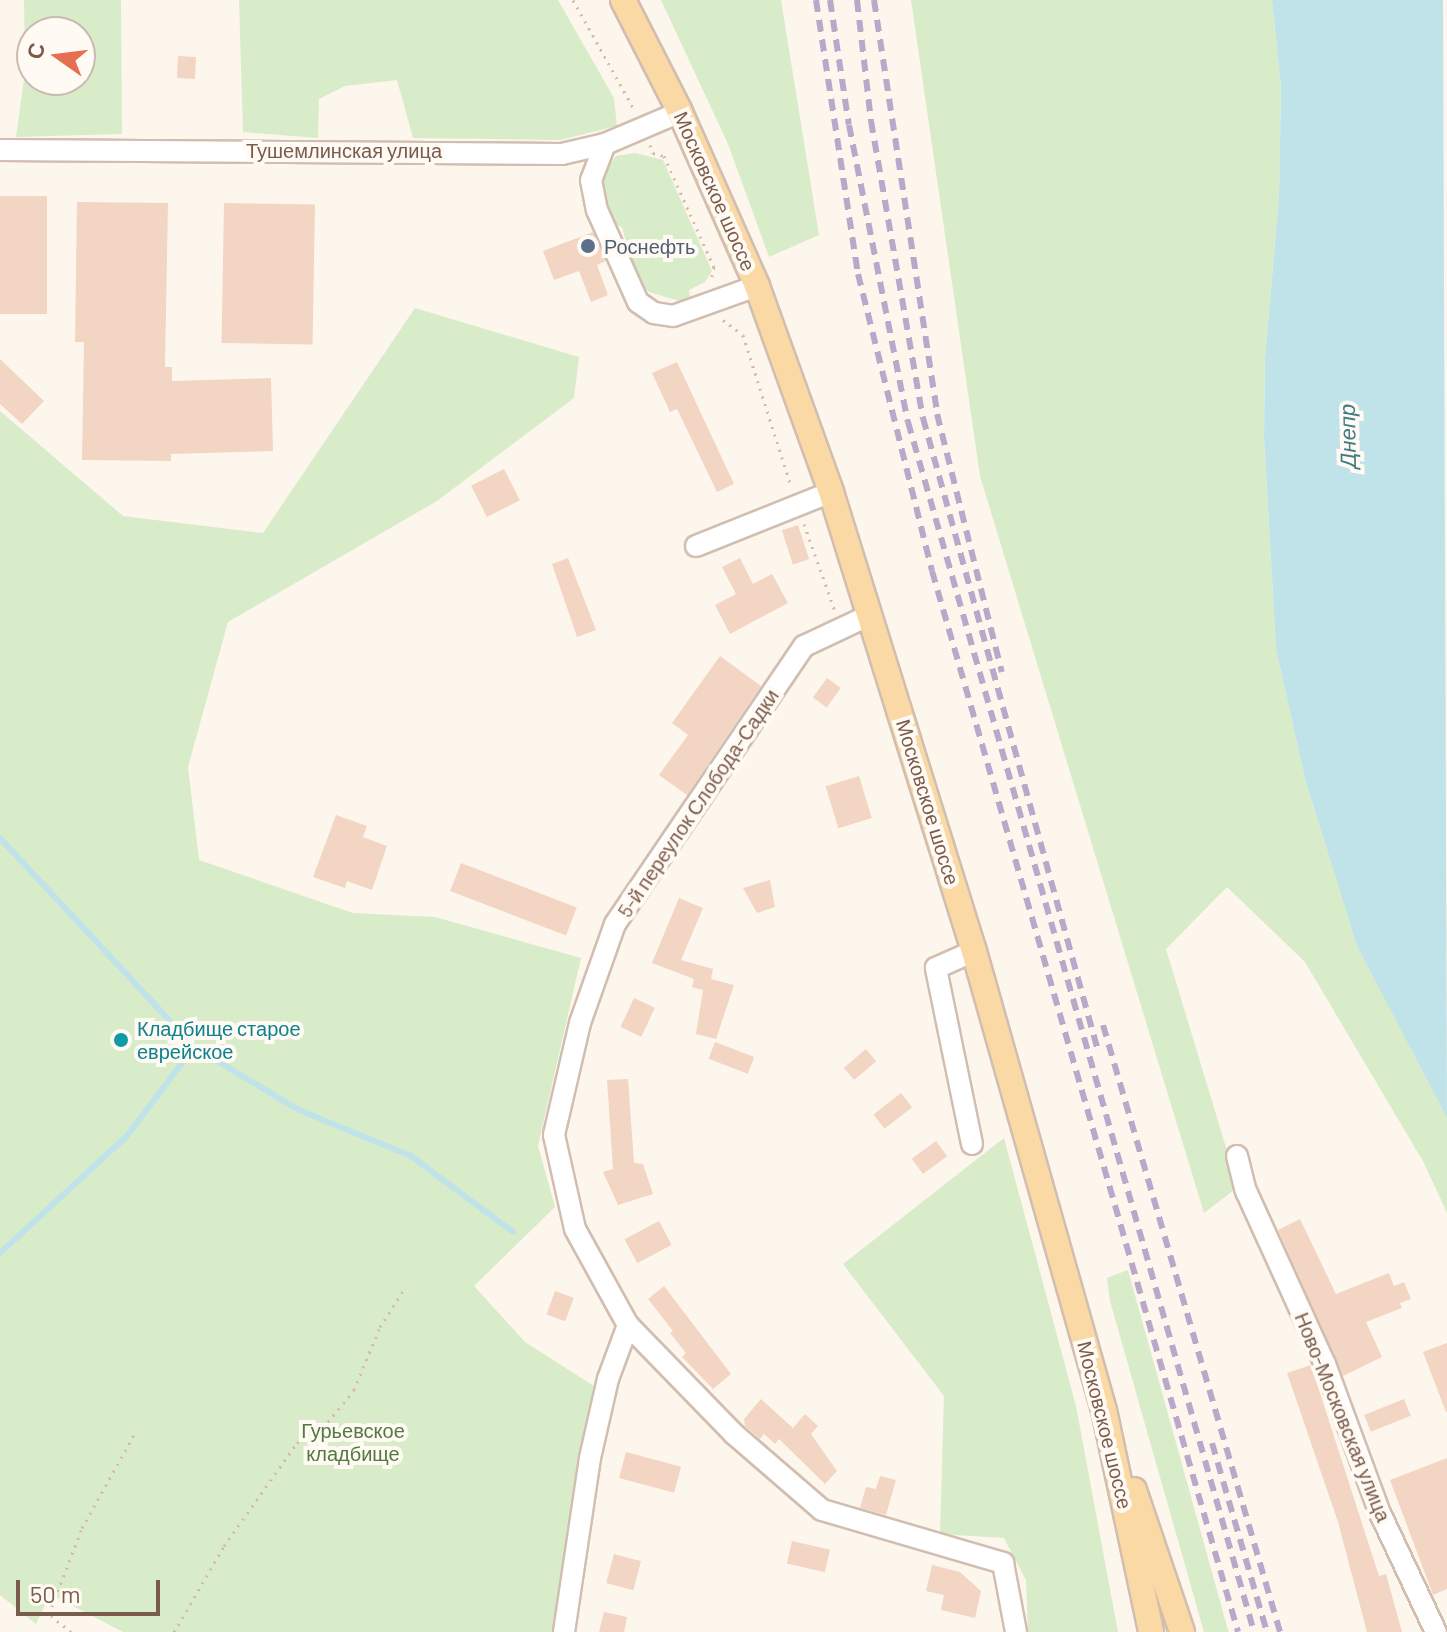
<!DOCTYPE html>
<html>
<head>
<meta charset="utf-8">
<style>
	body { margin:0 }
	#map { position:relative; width:1447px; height:1632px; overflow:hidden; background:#fdf6ec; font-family:Barlow,sans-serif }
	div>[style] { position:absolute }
	.green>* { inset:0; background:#d8ecc9 }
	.water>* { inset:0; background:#bfe3e8 }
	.stream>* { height:6px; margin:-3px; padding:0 3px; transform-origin:3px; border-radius:3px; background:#bfe3e8 }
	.building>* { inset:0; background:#f3d5c3; transform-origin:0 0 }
	.path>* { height:3px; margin-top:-1.5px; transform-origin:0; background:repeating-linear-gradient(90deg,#d9b8a5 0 2px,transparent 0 8px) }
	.roads { filter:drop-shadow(2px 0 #d1beb0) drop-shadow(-2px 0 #d1beb0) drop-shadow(0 2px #d1beb0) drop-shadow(0 -2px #d1beb0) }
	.minor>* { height:20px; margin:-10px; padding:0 10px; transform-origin:10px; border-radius:10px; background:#fff }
	.major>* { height:24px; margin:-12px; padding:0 12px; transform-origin:12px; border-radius:12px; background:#fbd9a5 }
	.rail>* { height:6px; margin-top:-3px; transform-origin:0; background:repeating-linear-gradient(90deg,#b9a8c9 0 12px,transparent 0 20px) }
	.dots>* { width:22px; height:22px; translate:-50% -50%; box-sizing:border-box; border:4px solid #fffaf3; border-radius:50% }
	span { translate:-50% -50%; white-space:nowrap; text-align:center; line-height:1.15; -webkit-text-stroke:8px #fffaf3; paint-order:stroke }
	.street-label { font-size:20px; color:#7a5c4d }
	.service-label { font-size:20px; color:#4e5e75 }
	.left { translate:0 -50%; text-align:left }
	.culture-label { font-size:20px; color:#0d838f }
	.park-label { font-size:20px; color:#537a41 }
	.water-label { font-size:22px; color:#437c86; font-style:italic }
	.north { position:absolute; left:16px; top:16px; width:80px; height:80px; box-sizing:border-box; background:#fffaf3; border:2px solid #cabbb1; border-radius:50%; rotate:284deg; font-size:22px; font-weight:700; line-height:32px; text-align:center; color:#7a5c4d }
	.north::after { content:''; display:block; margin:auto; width:28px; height:36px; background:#e76f51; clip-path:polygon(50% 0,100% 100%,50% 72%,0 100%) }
	.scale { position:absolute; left:16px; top:1580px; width:144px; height:36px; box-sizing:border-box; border:4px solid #7a5c4d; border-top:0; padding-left:10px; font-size:24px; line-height:28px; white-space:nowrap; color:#7a5c4d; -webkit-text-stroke:6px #fffaf3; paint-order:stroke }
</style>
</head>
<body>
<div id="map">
	<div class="green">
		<div style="clip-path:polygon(evenodd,24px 0,121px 0,122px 134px,16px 137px,25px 72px,24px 0,32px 32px,80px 32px,80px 80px,32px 80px,32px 32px)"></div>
		<div style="clip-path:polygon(239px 0,558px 0,614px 98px,617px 126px,560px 140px,413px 138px,397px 80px,345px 86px,319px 99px,318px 138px,243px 132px)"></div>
		<div style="clip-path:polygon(661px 0,781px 0,819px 235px,769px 257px,728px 144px)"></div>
		<div style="clip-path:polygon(911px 0,1272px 0,1281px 88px,1279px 197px,1265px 358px,1264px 437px,1276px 649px,1305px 779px,1357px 945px,1447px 1118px,1447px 1213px,1424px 1163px,1305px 962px,1227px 887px,1166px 949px,1238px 1187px,1204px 1213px,980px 476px)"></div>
		<div style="clip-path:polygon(635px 153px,663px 160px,712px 271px,705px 282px,689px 290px,690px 298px,679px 301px,649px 292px,636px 279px,622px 227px,614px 225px,603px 187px,606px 170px,616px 156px)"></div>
		<div style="clip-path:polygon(415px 308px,579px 357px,574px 398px,437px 501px,228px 622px,188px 767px,199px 860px,353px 913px,435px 917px,581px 958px,538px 1146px,555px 1207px,474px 1286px,525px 1342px,597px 1388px,556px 1632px,123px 1632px,50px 1594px,36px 1624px,0 1595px,0 411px,123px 516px,263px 533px)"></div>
		<div style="clip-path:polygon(1004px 1138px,1076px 1406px,1118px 1632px,1028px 1632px,1026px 1580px,1004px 1538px,940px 1534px,944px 1396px,843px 1264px)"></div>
		<div style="clip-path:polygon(1128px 1270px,1228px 1630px,1229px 1632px,1204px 1632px,1110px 1301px,1107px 1278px)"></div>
	</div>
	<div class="water">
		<div style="clip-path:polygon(1272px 0,1443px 0,1447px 1118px,1357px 946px,1305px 779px,1276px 649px,1264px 437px,1265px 358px,1279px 197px,1281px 88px)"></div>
	</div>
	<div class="stream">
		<div style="left:0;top:838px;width:285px;rotate:47.1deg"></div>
		<div style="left:194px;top:1047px;width:122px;rotate:31deg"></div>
		<div style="left:299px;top:1110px;width:121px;rotate:22.3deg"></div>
		<div style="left:411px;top:1156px;width:127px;rotate:36.7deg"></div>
		<div style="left:0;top:1253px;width:173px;rotate:-42.7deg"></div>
		<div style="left:127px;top:1136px;width:111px;rotate:-53deg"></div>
	</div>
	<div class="building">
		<div style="left:178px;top:56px;width:18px;height:22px;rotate:3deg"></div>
		<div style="left:0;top:196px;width:47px;height:118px"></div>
		<div style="clip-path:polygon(77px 202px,168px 203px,165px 367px,172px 367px,172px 381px,271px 378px,273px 451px,171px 454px,171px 461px,82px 460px,84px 342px,75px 342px)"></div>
		<div style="left:224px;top:203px;width:91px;height:140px;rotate:1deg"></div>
		<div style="clip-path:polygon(593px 232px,606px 261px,597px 265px,608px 295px,591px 302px,579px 271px,554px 280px,543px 251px)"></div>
		<div style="clip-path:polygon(0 359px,44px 401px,22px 424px,0 404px)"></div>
		<div style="clip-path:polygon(677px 362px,734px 484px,717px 492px,677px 409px,670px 412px,652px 373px)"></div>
		<div style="left:504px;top:469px;width:35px;height:37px;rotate:63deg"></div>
		<div style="left:798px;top:525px;width:36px;height:17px;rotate:72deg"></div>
		<div style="clip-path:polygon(568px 558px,596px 630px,577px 637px,552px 564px)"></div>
		<div style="clip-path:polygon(740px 558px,753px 584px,772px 574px,788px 603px,730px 634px,715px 605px,736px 594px,722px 567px)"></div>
		<div style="clip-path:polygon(720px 656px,761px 686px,687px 795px,659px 775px,688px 735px,672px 723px)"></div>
		<div style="left:827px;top:678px;width:17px;height:24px;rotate:36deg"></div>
		<div style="left:859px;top:776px;width:44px;height:35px;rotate:73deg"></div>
		<div style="clip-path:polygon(336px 815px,367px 826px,363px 837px,387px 846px,372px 890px,347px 881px,345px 888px,313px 877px)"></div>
		<div style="left:461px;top:863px;width:124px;height:30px;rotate:21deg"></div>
		<div style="clip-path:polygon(770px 880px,775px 907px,757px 913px,743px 888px)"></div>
		<div style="clip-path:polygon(679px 898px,703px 908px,681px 960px,713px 969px,711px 979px,734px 985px,716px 1039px,696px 1034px,703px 990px,692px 987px,694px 979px,652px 963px)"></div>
		<div style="left:634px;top:998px;width:23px;height:32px;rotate:25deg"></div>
		<div style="left:715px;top:1042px;width:42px;height:18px;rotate:21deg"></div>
		<div style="left:866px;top:1049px;width:16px;height:29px;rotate:50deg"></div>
		<div style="clip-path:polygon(628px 1079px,634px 1163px,643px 1164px,653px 1194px,618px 1205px,603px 1172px,613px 1169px,607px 1080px)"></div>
		<div style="left:901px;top:1093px;width:18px;height:35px;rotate:52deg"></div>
		<div style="left:936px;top:1141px;width:19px;height:30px;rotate:54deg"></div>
		<div style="clip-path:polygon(1300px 1219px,1336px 1294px,1389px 1273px,1394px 1286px,1404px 1282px,1411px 1299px,1400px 1303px,1402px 1308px,1366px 1322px,1382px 1357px,1343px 1376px,1278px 1230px)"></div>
		<div style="left:659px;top:1221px;width:27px;height:39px;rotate:62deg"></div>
		<div style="clip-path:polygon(664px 1286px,731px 1374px,713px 1389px,682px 1357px,686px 1353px,670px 1333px,673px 1331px,648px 1299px)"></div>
		<div style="left:555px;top:1291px;width:20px;height:25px;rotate:20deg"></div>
		<div style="clip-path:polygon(1447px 1343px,1447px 1412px,1446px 1412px,1423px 1352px)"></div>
		<div style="clip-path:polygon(1311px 1365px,1379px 1576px,1386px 1574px,1402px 1632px,1367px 1632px,1338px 1522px,1287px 1373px)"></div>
		<div style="clip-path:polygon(761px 1399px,793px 1428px,805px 1414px,818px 1426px,811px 1434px,837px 1471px,825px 1484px,779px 1439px,775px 1444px,764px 1434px,760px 1439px,745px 1426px,744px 1419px)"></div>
		<div style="left:1404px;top:1399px;width:18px;height:43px;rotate:68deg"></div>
		<div style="left:626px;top:1452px;width:57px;height:27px;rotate:15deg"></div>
		<div style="clip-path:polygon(1447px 1458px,1447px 1589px,1433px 1595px,1390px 1480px)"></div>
		<div style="clip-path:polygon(880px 1476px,896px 1480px,886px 1515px,860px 1508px,866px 1487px,876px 1489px)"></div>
		<div style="left:792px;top:1541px;width:39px;height:23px;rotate:13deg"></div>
		<div style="left:614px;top:1554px;width:28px;height:30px;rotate:15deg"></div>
		<div style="clip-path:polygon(932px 1565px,960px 1572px,981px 1591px,975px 1618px,941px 1610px,944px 1595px,926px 1591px)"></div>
		<div style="clip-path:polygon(604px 1612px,627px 1617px,624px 1632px,599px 1632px)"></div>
	</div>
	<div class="path">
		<div style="left:573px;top:0;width:125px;rotate:60.8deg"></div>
		<div style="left:650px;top:145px;width:9px;rotate:69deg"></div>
		<div style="left:653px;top:153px;width:11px;rotate:15deg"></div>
		<div style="left:664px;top:156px;width:122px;rotate:65.8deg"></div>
		<div style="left:714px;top:267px;width:14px;rotate:102deg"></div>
		<div style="left:723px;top:320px;width:25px;rotate:37deg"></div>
		<div style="left:743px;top:335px;width:158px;rotate:72.4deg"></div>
		<div style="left:804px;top:524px;width:92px;rotate:70.4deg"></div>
		<div style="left:71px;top:1632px;width:28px;rotate:-141deg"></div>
		<div style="left:49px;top:1614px;width:92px;rotate:-69deg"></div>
		<div style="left:82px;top:1528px;width:109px;rotate:-60.8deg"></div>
		<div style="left:174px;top:1632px;width:99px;rotate:-59.8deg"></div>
		<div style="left:224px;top:1546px;width:126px;rotate:-54.7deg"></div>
		<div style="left:297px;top:1443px;width:37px;rotate:-34deg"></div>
		<div style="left:328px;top:1422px;width:41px;rotate:-50.9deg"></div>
		<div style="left:354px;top:1390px;width:68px;rotate:-67.6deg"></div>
		<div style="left:380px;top:1327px;width:43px;rotate:-57.4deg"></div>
	</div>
	<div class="roads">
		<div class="minor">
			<div style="left:605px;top:144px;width:39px;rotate:111deg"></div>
			<div style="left:591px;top:180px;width:31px;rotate:79deg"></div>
			<div style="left:597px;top:210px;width:101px;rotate:66deg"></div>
			<div style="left:638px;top:302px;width:19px;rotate:35deg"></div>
			<div style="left:654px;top:313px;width:19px;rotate:9deg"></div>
			<div style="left:673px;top:316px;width:89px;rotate:-19.7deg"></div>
			<div style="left:0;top:150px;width:562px;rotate:0.41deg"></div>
			<div style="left:562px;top:154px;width:44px;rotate:-13.1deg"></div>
			<div style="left:605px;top:144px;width:82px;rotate:-23.1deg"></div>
			<div style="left:696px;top:546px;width:145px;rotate:-21.8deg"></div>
			<div style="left:870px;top:615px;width:73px;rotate:154.8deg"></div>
			<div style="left:804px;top:646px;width:336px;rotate:124.2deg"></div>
			<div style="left:615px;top:924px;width:105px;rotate:109.5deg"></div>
			<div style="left:580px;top:1023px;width:115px;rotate:103.1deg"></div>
			<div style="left:554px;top:1135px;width:96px;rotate:77.4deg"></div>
			<div style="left:575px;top:1229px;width:110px;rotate:61.1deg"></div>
			<div style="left:628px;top:1325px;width:152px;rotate:45.8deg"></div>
			<div style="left:734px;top:1434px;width:116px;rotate:40.8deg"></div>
			<div style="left:822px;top:1510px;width:189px;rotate:16.3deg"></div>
			<div style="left:1003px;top:1563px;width:70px;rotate:79.3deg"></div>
			<div style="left:972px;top:1144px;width:180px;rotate:-101.6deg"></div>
			<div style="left:936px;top:968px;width:42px;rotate:-24.1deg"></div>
			<div style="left:1237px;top:1156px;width:36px;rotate:76deg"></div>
			<div style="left:1246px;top:1191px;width:190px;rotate:65.5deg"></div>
			<div style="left:1325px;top:1364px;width:157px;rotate:69.8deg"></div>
			<div style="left:1379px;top:1511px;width:134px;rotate:64.8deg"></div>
			<div style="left:564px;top:1632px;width:176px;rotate:-81.5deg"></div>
			<div style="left:590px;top:1458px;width:81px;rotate:-77.2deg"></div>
			<div style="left:608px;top:1379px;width:58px;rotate:-69.7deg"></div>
		</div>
		<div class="major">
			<div style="left:623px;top:0;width:126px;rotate:63deg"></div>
			<div style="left:680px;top:112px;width:190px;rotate:66.1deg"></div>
			<div style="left:757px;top:286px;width:219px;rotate:70.2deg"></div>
			<div style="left:831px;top:492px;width:481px;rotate:72.7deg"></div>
			<div style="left:974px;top:951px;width:477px;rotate:74.2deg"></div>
			<div style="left:1104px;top:1410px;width:227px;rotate:78deg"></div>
			<div style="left:1134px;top:1490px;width:150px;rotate:71.3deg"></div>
		</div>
	</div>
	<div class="rail">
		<div style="left:816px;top:0;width:277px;rotate:81.3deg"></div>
		<div style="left:858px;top:274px;width:306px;rotate:76deg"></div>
		<div style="left:932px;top:571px;width:1104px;rotate:73.91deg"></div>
		<div style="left:830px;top:0;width:126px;rotate:81.4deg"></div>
		<div style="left:849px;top:125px;width:303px;rotate:78.8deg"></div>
		<div style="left:908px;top:422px;width:1258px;rotate:74.04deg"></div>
		<div style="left:857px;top:0;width:122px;rotate:83.4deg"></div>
		<div style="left:871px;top:121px;width:302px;rotate:80.1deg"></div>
		<div style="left:923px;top:418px;width:653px;rotate:74.54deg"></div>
		<div style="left:874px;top:0;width:419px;rotate:81.3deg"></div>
		<div style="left:937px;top:414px;width:266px;rotate:75.9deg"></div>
		<div style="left:1103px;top:1025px;width:632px;rotate:73.74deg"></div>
		<div style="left:1212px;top:1443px;width:197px;rotate:73.8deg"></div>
	</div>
	<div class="dots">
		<div style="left:588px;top:246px;background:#5c6f8a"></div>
		<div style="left:121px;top:1040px;background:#0f9aa8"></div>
	</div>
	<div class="street-label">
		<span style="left:344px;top:150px">Тушемлинская улица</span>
		<span style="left:715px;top:191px;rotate:66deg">Московское шоссе</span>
		<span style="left:928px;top:802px;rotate:73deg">Московское шоссе</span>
		<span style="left:698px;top:803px;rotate:-56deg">5-й переулок Слобода-Садки</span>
		<span style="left:1343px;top:1417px;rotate:68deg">Ново-Московская улица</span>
		<span style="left:1105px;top:1425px;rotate:76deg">Московское шоссе</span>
	</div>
	<div class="service-label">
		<span class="left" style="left:604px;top:246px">Роснефть</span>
	</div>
	<div class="culture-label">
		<span class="left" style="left:137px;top:1040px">Кладбище старое<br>еврейское</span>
	</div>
	<div class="park-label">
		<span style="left:353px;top:1442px">Гурьевское<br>кладбище</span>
	</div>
	<div class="water-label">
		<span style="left:1347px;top:436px;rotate:-91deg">Днепр</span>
	</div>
	<div class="north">С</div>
	<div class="scale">50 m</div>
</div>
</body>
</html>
